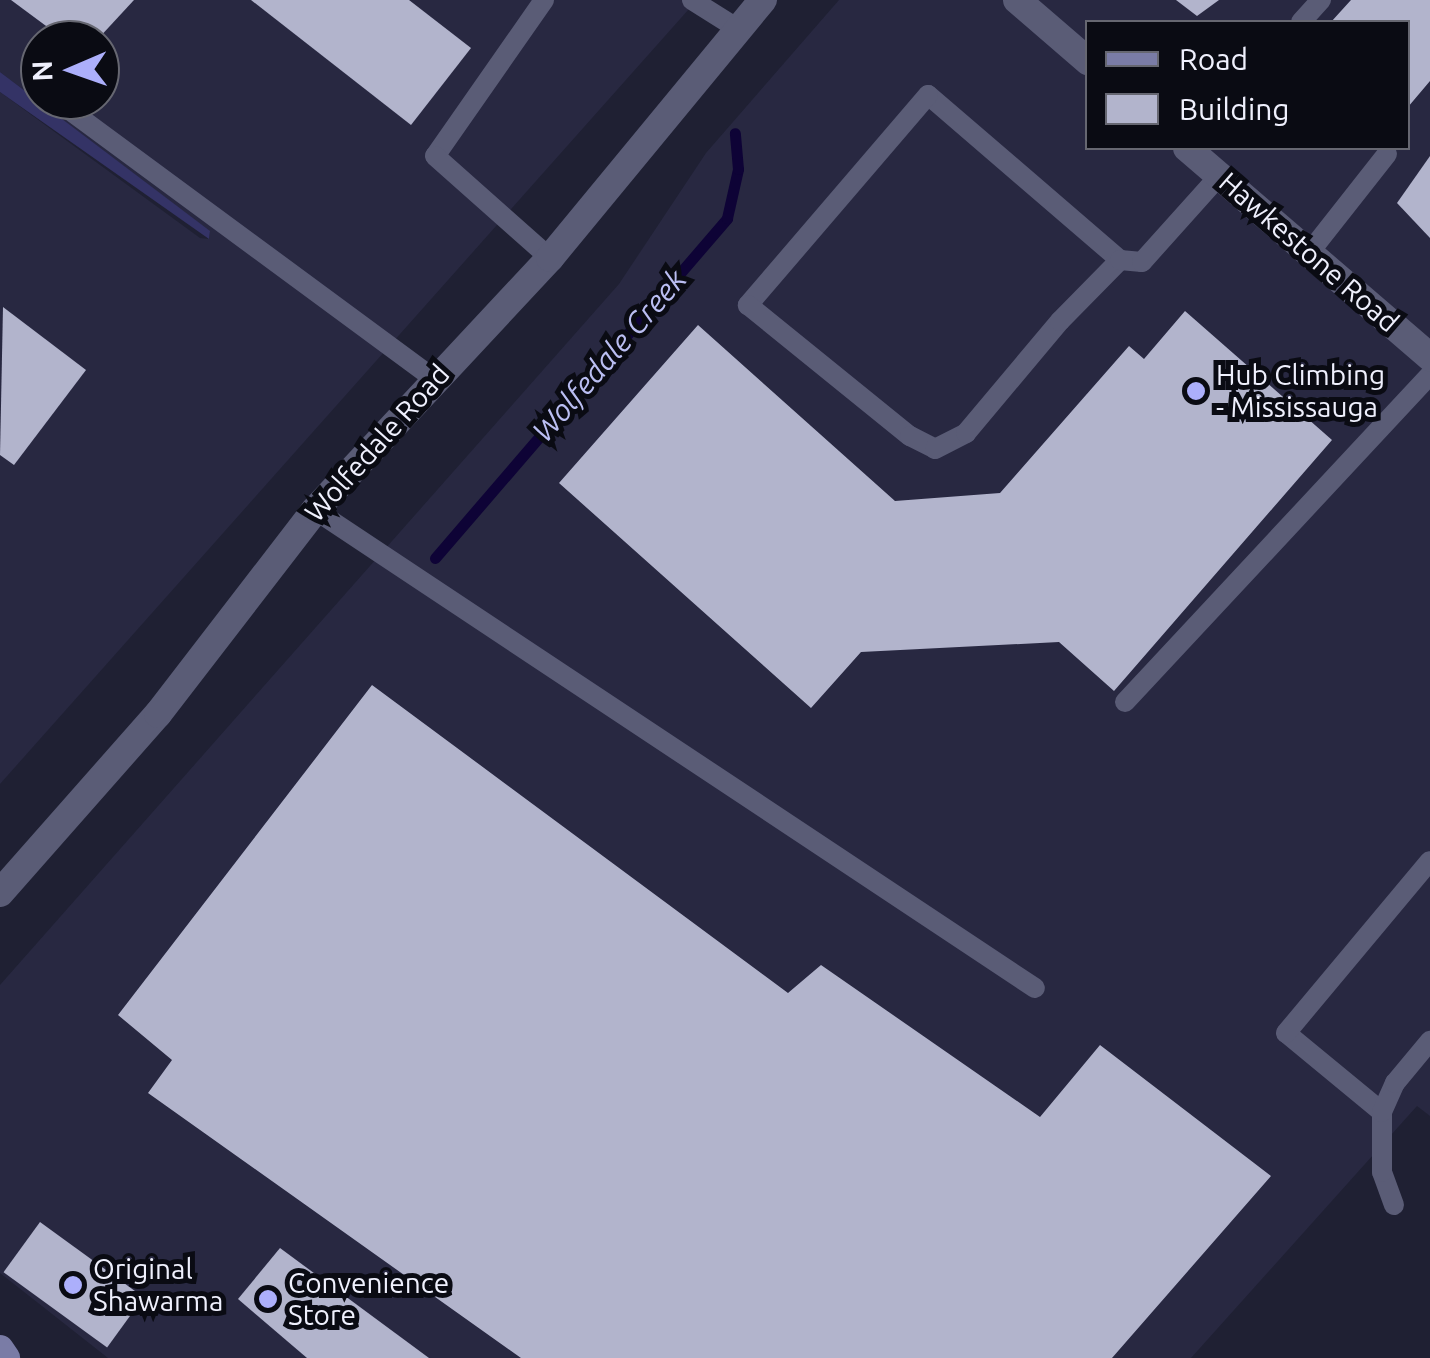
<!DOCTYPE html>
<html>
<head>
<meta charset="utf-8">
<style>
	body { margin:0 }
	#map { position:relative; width:1430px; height:1358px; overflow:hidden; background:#1f2033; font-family:Ubuntu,sans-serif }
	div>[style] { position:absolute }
	.built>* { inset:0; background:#282841 }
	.green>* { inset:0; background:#343366 }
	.stream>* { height:11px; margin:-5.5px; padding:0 5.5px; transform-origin:5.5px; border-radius:5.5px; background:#0e0336 }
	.building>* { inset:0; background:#b2b4cc; transform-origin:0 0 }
	.service>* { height:20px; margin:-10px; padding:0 10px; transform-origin:10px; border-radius:10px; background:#5a5c76 }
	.minor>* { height:28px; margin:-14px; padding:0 14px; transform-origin:14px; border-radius:14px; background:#5a5c76 }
	.tertiary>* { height:28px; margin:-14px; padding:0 14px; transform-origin:14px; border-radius:14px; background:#5a5c76 }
	.secondary>* { height:28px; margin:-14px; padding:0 14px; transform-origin:14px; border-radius:14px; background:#7a7ca6 }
	.dots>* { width:28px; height:28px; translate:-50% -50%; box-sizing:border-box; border:5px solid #0a0b13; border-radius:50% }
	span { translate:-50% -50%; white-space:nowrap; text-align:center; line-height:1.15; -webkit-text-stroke:10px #0a0b13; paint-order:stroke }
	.street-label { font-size:28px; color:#eff0fd }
	.poi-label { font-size:28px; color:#eff0fd }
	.left { translate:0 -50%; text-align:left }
	.water-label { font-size:30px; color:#babef2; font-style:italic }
	.legend { position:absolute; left:1085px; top:20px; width:325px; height:130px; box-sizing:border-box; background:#0a0b13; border:2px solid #666771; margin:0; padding:12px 18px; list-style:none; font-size:30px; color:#eff0fd }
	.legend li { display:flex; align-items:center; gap:20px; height:50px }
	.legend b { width:50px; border:2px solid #666771 }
	.north { position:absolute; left:20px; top:20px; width:100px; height:100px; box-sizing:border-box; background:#0a0b13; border:2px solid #666771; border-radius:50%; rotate:268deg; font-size:28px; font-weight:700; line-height:40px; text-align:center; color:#eff0fd }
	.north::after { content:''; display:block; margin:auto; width:35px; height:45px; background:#acaffb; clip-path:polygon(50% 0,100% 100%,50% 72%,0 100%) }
</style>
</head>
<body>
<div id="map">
	<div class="built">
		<div style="clip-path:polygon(evenodd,0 0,697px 0,0 784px,0 92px,200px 238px,209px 239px,210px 232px,0 72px,0 0,40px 40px,100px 40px,100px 100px,40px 100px,40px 40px)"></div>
		<div style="clip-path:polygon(evenodd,839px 0,1430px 0,1430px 1116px,1417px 1106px,1191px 1358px,108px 1358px,0 1273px,0 985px,619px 284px,706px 153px,839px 0,1088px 22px,1408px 22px,1408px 148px,1088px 148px,1088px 22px)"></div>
	</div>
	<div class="green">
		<div style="clip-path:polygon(0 72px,210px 231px,209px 239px,0 92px)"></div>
	</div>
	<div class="stream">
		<div style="left:435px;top:558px;width:448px;rotate:-49.3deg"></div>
		<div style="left:727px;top:218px;width:50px;rotate:-77.3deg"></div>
		<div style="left:738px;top:169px;width:36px;rotate:-95deg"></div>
	</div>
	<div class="building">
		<div style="clip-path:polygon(11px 0,134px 0,97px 40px,65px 40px)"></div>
		<div style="clip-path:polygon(251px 0,409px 0,471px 48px,411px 125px)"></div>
		<div style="clip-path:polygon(1176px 0,1219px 0,1197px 16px)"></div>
		<div style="clip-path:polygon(1351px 0,1430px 0,1430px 81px,1408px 107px,1408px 22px,1331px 22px)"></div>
		<div style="clip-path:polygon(1430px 156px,1430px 238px,1397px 203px)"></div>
		<div style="clip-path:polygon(3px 307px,86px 370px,14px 465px,0 455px)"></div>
		<div style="clip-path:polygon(1185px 311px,1332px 440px,1114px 691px,1059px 642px,861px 652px,811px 708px,559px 483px,698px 325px,895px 501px,1000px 493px,1129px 346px,1144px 359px)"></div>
		<div style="clip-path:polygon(372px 685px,788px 993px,821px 965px,1040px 1117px,1100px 1045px,1271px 1176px,1112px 1358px,521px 1358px,148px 1093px,172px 1060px,118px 1015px)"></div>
		<div style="left:40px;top:1222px;width:128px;height:62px;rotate:36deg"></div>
		<div style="clip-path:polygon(280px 1248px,429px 1358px,307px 1358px,238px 1299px)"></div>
	</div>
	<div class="service">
		<div style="left:544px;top:0;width:190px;rotate:124.9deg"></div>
		<div style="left:435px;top:156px;width:154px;rotate:41.6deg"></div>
		<div style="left:692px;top:0;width:54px;rotate:32.2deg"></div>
		<div style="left:1301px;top:22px;width:30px;rotate:-48deg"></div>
		<div style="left:68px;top:109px;width:453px;rotate:36.4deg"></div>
		<div style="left:1309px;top:253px;width:126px;rotate:-51.8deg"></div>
		<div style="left:1120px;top:260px;width:253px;rotate:-139.3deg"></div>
		<div style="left:928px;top:95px;width:277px;rotate:130.6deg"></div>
		<div style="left:748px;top:305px;width:208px;rotate:39deg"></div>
		<div style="left:910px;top:436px;width:28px;rotate:27deg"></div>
		<div style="left:935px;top:449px;width:35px;rotate:-27deg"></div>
		<div style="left:966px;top:433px;width:146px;rotate:-50deg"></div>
		<div style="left:1060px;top:321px;width:86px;rotate:-45.5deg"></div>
		<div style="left:1120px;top:260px;width:22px;rotate:5deg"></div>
		<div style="left:1142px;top:262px;width:117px;rotate:-48.1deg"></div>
		<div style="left:315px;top:510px;width:864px;rotate:33.58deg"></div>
		<div style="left:1125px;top:702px;width:447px;rotate:-47deg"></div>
		<div style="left:1382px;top:1112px;width:124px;rotate:-140.5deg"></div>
		<div style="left:1286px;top:1033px;width:224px;rotate:-50.1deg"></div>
		<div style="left:1394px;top:1205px;width:35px;rotate:-110deg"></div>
		<div style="left:1382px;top:1172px;width:60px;rotate:-90deg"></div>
		<div style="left:1382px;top:1112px;width:32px;rotate:-66deg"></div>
		<div style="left:1395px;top:1083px;width:55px;rotate:-50.2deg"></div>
	</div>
	<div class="minor">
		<div style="left:1017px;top:0;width:94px;rotate:40.7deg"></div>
		<div style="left:1187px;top:148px;width:321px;rotate:40.7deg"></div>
	</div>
	<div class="tertiary">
		<div style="left:0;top:893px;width:239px;rotate:-48.6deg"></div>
		<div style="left:158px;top:714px;width:257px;rotate:-52.4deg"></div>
		<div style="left:315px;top:510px;width:345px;rotate:-47deg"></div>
		<div style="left:550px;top:258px;width:335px;rotate:-50.5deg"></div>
	</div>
	<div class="secondary">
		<div style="left:0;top:1349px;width:11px;rotate:56deg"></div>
	</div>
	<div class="dots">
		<div style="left:1196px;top:391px;background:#acaffb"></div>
		<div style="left:73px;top:1285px;background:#acaffb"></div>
		<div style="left:268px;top:1299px;background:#acaffb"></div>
	</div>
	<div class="street-label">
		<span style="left:1309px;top:252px;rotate:41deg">Hawkestone Road</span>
		<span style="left:377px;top:443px;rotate:-48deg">Wolfedale Road</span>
	</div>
	<div class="poi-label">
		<span class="left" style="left:1216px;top:391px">Hub Climbing<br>- Mississauga</span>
		<span class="left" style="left:93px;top:1285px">Original<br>Shawarma</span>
		<span class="left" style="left:288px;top:1299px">Convenience<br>Store</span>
	</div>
	<div class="water-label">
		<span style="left:609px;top:355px;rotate:-49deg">Wolfedale Creek</span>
	</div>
	<ul class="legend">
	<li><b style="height:12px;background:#7a7ca6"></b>Road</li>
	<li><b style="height:28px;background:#b2b4cc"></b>Building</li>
	</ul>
	<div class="north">N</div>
</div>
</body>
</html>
